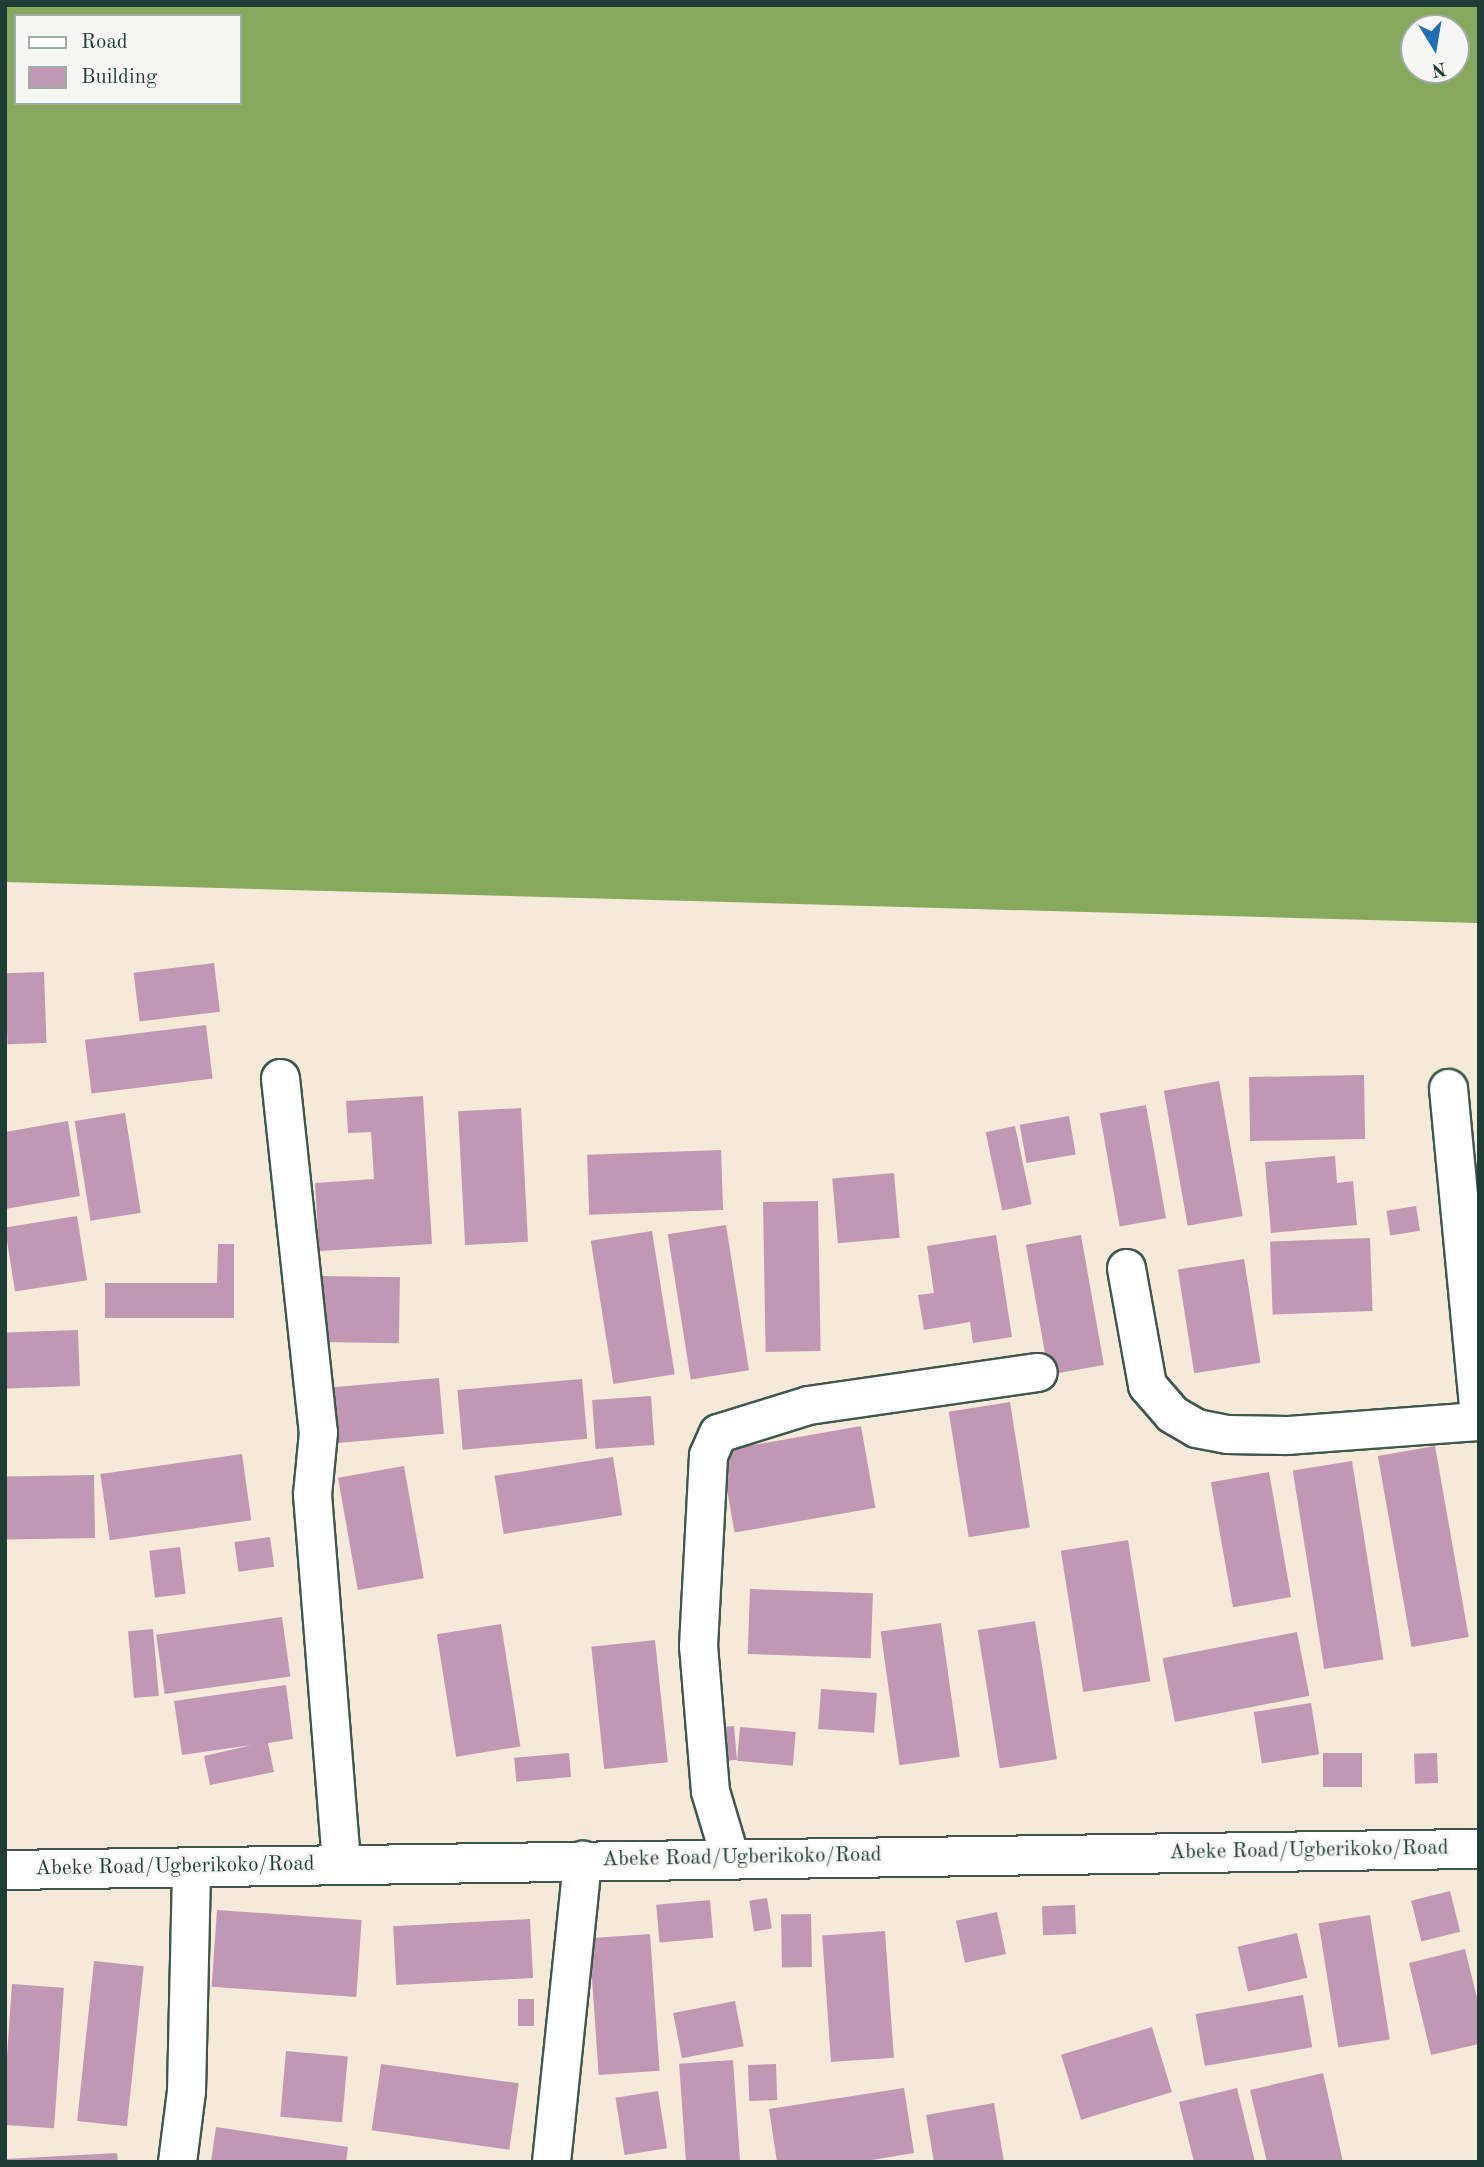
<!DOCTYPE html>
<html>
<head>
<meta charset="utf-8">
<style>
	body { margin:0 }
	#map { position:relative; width:1484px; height:2167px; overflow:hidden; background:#f5e9da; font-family:"Old Standard TT",serif }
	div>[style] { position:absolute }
	.forest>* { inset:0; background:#86a95d }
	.building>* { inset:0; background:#c198b3; transform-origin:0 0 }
	.roads { filter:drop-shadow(2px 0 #3f574d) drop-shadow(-2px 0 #3f574d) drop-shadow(0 2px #3f574d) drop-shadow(0 -2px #3f574d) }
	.minor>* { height:37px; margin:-18.5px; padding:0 18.5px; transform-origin:18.5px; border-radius:18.5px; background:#fff }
	.tertiary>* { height:38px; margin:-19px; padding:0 19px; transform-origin:19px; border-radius:19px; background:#fff }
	span { translate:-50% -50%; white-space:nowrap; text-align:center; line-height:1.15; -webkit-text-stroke:5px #f6f6f2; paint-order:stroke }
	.street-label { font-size:21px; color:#1f3d34 }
	.frame { position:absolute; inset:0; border:7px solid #1f3d34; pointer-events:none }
	.legend { position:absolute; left:14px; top:14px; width:228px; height:91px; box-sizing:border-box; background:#f6f6f2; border:2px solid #a0aca6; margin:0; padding:9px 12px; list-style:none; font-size:21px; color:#1f3d34 }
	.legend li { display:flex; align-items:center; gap:14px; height:35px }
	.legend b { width:35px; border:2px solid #a0aca6 }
	.north { position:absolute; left:1400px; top:14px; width:70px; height:70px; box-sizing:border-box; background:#f6f6f2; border:2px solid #a0aca6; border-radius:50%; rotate:169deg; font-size:19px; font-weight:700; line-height:28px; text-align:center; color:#1f3d34 }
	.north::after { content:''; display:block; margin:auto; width:24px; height:32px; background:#1f6fb2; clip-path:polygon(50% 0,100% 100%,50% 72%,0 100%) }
</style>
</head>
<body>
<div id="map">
	<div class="forest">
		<div style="clip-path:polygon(evenodd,5px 5px,1479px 5px,1479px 923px,5px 882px,5px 5px,16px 16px,240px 16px,240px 103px,16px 103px,16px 16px,5px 5px,1414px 28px,1456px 28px,1456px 70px,1414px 70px,1414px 28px)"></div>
	</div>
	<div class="building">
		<div style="left:214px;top:963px;width:49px;height:81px;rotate:83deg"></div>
		<div style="left:44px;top:972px;width:71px;height:39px;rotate:88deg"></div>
		<div style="left:206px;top:1025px;width:54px;height:122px;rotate:83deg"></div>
		<div style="left:1364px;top:1075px;width:64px;height:115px;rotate:89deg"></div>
		<div style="left:1219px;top:1081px;width:137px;height:56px;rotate:80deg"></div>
		<div style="clip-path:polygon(423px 1096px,432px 1244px,319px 1251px,315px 1183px,374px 1179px,371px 1132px,348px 1133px,346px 1101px)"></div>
		<div style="left:1146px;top:1105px;width:115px;height:47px;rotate:80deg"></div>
		<div style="left:521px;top:1108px;width:134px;height:63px;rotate:87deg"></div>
		<div style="left:125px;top:1113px;width:101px;height:51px;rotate:81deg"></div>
		<div style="left:1069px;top:1116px;width:39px;height:50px;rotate:80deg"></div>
		<div style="clip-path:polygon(68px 1121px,80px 1196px,5px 1209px,5px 1132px)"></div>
		<div style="left:1015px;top:1126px;width:80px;height:30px;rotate:78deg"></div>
		<div style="left:721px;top:1150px;width:60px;height:134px;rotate:88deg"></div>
		<div style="clip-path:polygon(1335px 1156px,1337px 1183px,1353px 1181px,1357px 1225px,1271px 1233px,1265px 1162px)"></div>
		<div style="left:894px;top:1173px;width:65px;height:62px;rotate:85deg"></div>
		<div style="left:818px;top:1201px;width:150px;height:55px;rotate:89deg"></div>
		<div style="left:1416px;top:1206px;width:25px;height:30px;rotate:81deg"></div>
		<div style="left:77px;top:1216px;width:65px;height:73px;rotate:81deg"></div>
		<div style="left:726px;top:1225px;width:147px;height:59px;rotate:81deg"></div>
		<div style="left:652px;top:1231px;width:145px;height:62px;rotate:81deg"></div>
		<div style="clip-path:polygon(996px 1235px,1012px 1337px,973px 1343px,970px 1322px,924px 1330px,918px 1295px,934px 1293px,927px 1246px)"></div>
		<div style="left:1081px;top:1235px;width:132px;height:56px;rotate:80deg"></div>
		<div style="left:1370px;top:1238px;width:73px;height:100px;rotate:88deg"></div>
		<div style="clip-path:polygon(218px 1244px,234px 1244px,234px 1318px,105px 1318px,105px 1283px,217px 1283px)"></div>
		<div style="left:1244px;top:1259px;width:105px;height:67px;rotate:81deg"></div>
		<div style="left:322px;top:1276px;width:78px;height:66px;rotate:1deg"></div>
		<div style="left:78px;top:1330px;width:56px;height:73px;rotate:88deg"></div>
		<div style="left:439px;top:1378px;width:56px;height:118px;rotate:85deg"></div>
		<div style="left:582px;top:1379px;width:60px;height:125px;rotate:85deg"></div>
		<div style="left:651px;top:1396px;width:49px;height:59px;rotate:86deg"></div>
		<div style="left:1010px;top:1402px;width:127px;height:62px;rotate:81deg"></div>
		<div style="left:861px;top:1426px;width:83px;height:143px;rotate:80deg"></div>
		<div style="left:1435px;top:1446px;width:194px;height:58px;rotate:80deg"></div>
		<div style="left:242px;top:1454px;width:67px;height:143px;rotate:82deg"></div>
		<div style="left:613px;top:1457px;width:59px;height:120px;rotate:81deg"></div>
		<div style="left:1352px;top:1461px;width:201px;height:60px;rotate:81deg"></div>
		<div style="left:404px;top:1466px;width:114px;height:67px;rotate:80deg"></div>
		<div style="left:1269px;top:1472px;width:127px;height:59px;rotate:80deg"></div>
		<div style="left:94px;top:1475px;width:63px;height:89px;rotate:89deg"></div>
		<div style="left:270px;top:1537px;width:30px;height:36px;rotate:82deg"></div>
		<div style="left:1128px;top:1540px;width:143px;height:68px;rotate:81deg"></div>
		<div style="left:180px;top:1547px;width:47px;height:31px;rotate:83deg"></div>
		<div style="left:750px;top:1589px;width:123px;height:65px;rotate:2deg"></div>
		<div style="left:282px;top:1617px;width:60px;height:127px;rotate:82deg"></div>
		<div style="left:1035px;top:1621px;width:140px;height:58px;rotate:81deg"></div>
		<div style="left:941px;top:1623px;width:135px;height:61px;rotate:82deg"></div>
		<div style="left:501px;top:1624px;width:124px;height:65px;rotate:81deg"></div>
		<div style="left:153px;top:1629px;width:67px;height:25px;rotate:85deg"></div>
		<div style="left:1297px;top:1632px;width:65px;height:137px;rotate:79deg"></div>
		<div style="left:655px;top:1640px;width:123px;height:64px;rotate:84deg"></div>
		<div style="clip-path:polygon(286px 1685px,293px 1739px,268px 1743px,274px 1772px,210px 1785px,204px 1756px,252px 1745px,182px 1755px,174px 1701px)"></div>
		<div style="left:821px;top:1689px;width:56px;height:40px;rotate:4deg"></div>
		<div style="left:1311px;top:1703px;width:52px;height:58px;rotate:81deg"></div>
		<div style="left:734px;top:1726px;width:34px;height:21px;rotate:85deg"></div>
		<div style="left:740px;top:1727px;width:56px;height:34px;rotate:5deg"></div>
		<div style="left:569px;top:1753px;width:24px;height:55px;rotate:85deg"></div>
		<div style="left:1323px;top:1753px;width:39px;height:34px"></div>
		<div style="left:1437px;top:1753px;width:30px;height:23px;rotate:88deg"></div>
		<div style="left:1450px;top:1891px;width:42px;height:40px;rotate:76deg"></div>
		<div style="left:767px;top:1898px;width:31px;height:18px;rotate:81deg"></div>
		<div style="left:710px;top:1900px;width:38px;height:54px;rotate:85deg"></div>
		<div style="left:1075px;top:1905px;width:29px;height:33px;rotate:88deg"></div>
		<div style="left:217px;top:1910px;width:145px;height:77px;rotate:4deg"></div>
		<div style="left:997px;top:1912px;width:43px;height:42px;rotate:78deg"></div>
		<div style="left:811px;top:1914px;width:53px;height:30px;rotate:89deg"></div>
		<div style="left:1370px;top:1915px;width:126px;height:52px;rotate:81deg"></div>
		<div style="left:530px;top:1919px;width:59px;height:137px;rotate:87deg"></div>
		<div style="left:885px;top:1931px;width:127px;height:63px;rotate:86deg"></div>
		<div style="left:1297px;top:1933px;width:46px;height:61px;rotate:77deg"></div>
		<div style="left:650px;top:1934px;width:137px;height:61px;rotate:86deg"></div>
		<div style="clip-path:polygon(1465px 1949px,1479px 2006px,1479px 2044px,1431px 2055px,1409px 1963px)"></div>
		<div style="left:94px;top:1961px;width:50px;height:161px;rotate:6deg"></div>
		<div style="left:12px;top:1984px;width:52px;height:141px;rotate:4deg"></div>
		<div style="left:1303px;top:1995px;width:53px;height:109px;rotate:80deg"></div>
		<div style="left:518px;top:1999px;width:16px;height:27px"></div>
		<div style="left:735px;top:2001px;width:46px;height:63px;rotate:79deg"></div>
		<div style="left:1152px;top:2027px;width:68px;height:95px;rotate:73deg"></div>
		<div style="left:286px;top:2051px;width:62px;height:66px;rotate:5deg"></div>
		<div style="left:733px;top:2060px;width:102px;height:54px;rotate:86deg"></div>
		<div style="left:381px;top:2064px;width:139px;height:67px;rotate:8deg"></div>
		<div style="left:776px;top:2064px;width:36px;height:28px;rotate:88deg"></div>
		<div style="clip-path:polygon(1323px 2073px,1343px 2162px,1267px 2162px,1250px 2090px)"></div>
		<div style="clip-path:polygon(904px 2088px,914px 2153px,860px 2162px,777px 2162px,769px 2109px)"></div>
		<div style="clip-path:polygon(1237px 2088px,1255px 2162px,1194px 2162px,1179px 2102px)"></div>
		<div style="left:658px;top:2091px;width:58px;height:43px;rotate:81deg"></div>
		<div style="clip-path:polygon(994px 2103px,1004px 2162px,934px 2162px,926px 2115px)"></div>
		<div style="clip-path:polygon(216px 2127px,348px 2147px,346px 2162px,211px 2162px)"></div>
		<div style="clip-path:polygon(117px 2153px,118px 2162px,5px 2162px,5px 2159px)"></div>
	</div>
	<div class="roads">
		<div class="minor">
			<div style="left:280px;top:1078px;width:356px;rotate:83.9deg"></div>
			<div style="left:318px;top:1432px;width:62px;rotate:95.5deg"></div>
			<div style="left:312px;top:1494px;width:371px;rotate:85.5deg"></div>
			<div style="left:1448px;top:1088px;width:327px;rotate:84.6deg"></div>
			<div style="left:1126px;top:1268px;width:119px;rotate:79.8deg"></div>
			<div style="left:1147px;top:1385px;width:38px;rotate:49deg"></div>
			<div style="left:1172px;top:1414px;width:28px;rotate:30deg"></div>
			<div style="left:1196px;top:1428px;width:32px;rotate:11deg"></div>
			<div style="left:1227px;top:1434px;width:60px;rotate:1deg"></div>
			<div style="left:1287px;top:1435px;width:193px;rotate:-4.2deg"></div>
			<div style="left:730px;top:1858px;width:70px;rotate:-106.6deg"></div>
			<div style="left:710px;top:1791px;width:145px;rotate:-94.7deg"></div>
			<div style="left:698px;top:1646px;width:191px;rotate:-87deg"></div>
			<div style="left:708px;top:1455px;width:24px;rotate:-66deg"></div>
			<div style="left:718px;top:1433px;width:94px;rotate:-17.3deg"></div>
			<div style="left:808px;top:1405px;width:232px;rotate:-8.2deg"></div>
			<div style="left:177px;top:2162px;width:72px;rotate:-82.8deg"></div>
			<div style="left:186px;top:2091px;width:224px;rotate:-88.7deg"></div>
			<div style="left:551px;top:2162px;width:304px;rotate:-84.1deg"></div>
		</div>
		<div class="tertiary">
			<div style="left:5px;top:1870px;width:1474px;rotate:-0.82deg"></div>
		</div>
	</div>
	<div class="street-label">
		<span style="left:1309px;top:1851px;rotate:-1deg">Abeke Road/Ugberikoko/Road</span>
		<span style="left:742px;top:1858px;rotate:-1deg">Abeke Road/Ugberikoko/Road</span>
		<span style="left:175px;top:1867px;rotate:-1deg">Abeke Road/Ugberikoko/Road</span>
	</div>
	<div class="frame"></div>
	<ul class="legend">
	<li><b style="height:9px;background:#fff"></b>Road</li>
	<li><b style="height:19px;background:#c198b3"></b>Building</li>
	</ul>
	<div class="north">N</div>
</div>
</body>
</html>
